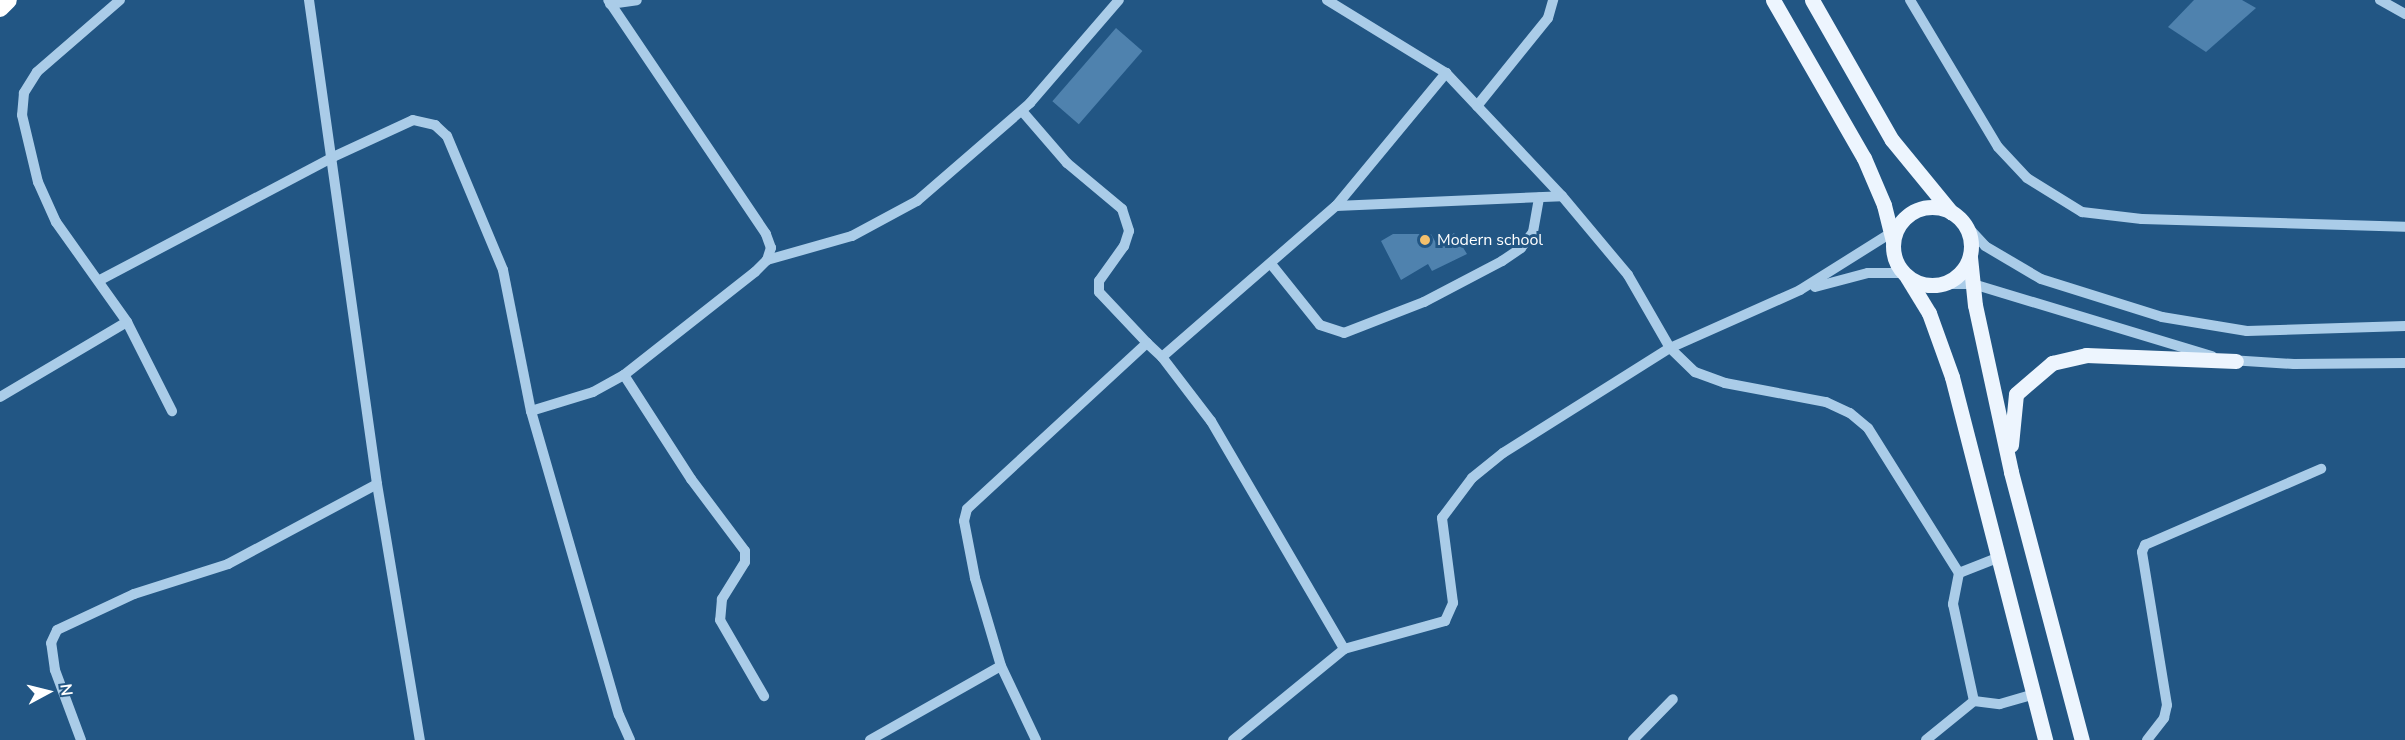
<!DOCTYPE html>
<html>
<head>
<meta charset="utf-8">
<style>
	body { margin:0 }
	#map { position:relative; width:2405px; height:740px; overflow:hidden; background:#225684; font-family:"Nunito Sans",sans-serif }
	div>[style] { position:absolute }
	.building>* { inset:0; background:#4f82ae; transform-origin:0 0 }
	.minor>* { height:10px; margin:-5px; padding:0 5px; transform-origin:5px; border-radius:5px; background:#aacce8 }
	.major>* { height:15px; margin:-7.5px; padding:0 7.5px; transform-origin:7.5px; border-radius:7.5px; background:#edf5fe }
	.major>.ring { margin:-7.5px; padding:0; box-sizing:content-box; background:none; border:15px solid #edf5fe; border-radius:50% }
	.highway>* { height:18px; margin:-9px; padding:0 9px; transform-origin:9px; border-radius:9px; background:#fff }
	.dots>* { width:16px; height:16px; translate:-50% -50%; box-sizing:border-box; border:3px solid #225684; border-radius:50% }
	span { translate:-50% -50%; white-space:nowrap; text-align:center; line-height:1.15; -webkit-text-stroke:6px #225684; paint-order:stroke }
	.poi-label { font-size:16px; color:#fff }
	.left { translate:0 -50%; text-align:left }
	.north { position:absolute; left:18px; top:662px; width:60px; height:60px; -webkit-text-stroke:4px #225684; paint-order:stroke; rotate:83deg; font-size:16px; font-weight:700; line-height:24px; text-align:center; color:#fff }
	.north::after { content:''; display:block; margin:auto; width:21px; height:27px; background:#fff; clip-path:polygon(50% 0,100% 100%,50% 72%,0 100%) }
</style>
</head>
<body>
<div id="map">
	<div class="building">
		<div style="clip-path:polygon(2194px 0,2242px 0,2256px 8px,2206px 52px,2168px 27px)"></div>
		<div style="left:1116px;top:28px;width:35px;height:97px;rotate:41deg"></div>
		<div style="clip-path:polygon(1454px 233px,1467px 254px,1432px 271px,1428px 264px,1401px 280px,1381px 241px,1393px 234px,1431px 234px,1436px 243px)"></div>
	</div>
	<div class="minor">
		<div style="left:120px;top:0;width:110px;rotate:139.1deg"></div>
		<div style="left:37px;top:72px;width:25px;rotate:122deg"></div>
		<div style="left:24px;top:93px;width:22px;rotate:95deg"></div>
		<div style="left:22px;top:115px;width:69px;rotate:76.6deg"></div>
		<div style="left:38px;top:182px;width:44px;rotate:65.8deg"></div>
		<div style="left:56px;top:222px;width:123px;rotate:54.6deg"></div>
		<div style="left:127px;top:322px;width:100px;rotate:63.2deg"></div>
		<div style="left:309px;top:0;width:489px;rotate:82deg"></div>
		<div style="left:377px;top:484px;width:260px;rotate:80.5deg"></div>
		<div style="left:1327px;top:0;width:140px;rotate:31.5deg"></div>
		<div style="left:1446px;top:73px;width:169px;rotate:46.7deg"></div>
		<div style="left:1562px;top:196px;width:103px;rotate:50.1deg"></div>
		<div style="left:1628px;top:275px;width:84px;rotate:60.1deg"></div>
		<div style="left:1670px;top:348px;width:35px;rotate:44deg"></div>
		<div style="left:1695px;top:372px;width:32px;rotate:20deg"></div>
		<div style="left:1725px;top:383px;width:103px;rotate:10.7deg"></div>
		<div style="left:1826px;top:402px;width:26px;rotate:25deg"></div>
		<div style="left:1850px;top:413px;width:23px;rotate:40deg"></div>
		<div style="left:1868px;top:428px;width:171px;rotate:57.9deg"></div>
		<div style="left:1959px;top:573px;width:41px;rotate:-21.5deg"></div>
		<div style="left:1910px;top:0;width:171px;rotate:59.1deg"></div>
		<div style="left:1998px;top:147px;width:42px;rotate:46.9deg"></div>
		<div style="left:2027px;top:178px;width:65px;rotate:31.7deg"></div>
		<div style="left:2082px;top:212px;width:60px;rotate:6.7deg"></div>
		<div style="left:2142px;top:219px;width:263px;rotate:1.7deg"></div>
		<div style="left:2380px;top:0;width:29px;rotate:29deg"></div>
		<div style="left:610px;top:4px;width:27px;rotate:-8deg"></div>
		<div style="left:1477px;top:106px;width:113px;rotate:-51.1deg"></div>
		<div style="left:1548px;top:18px;width:19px;rotate:-74deg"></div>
		<div style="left:1022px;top:111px;width:69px;rotate:49.1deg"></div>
		<div style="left:1067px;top:163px;width:72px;rotate:39.9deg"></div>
		<div style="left:1122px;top:209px;width:23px;rotate:72deg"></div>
		<div style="left:1129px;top:231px;width:16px;rotate:108deg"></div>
		<div style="left:1124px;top:246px;width:43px;rotate:125.5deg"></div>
		<div style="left:1099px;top:281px;width:11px;rotate:90deg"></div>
		<div style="left:1099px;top:292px;width:70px;rotate:46.7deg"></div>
		<div style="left:1336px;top:206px;width:226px;rotate:-2.5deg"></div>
		<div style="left:1962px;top:221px;width:34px;rotate:47deg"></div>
		<div style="left:1985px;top:246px;width:65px;rotate:30.5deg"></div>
		<div style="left:2041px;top:279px;width:127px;rotate:17.4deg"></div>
		<div style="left:2162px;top:317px;width:86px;rotate:9.4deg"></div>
		<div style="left:2247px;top:331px;width:158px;rotate:-1.8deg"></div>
		<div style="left:767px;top:260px;width:88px;rotate:-15.8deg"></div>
		<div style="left:852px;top:236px;width:74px;rotate:-28.3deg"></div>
		<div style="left:917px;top:201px;width:150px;rotate:-40.9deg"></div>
		<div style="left:1030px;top:103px;width:136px;rotate:-49.2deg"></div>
		<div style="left:1271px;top:264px;width:78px;rotate:51.2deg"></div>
		<div style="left:1320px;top:325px;width:25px;rotate:18deg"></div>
		<div style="left:1344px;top:333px;width:86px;rotate:-21.2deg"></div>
		<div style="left:1424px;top:302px;width:88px;rotate:-27.7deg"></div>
		<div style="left:1502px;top:261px;width:23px;rotate:-34deg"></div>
		<div style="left:1521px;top:248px;width:20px;rotate:-53deg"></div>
		<div style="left:1533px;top:232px;width:35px;rotate:-80deg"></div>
		<div style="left:100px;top:280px;width:263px;rotate:-27.8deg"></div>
		<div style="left:333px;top:157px;width:88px;rotate:-24.8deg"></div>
		<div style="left:413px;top:120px;width:23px;rotate:13deg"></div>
		<div style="left:435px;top:125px;width:16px;rotate:43deg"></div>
		<div style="left:447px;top:136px;width:145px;rotate:67.3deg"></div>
		<div style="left:503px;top:270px;width:144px;rotate:78.8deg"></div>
		<div style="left:531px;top:411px;width:316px;rotate:73.9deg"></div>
		<div style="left:619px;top:715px;width:27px;rotate:66deg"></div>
		<div style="left:1943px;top:284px;width:30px"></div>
		<div style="left:1973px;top:284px;width:250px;rotate:16.8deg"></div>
		<div style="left:1815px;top:287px;width:55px;rotate:-14.8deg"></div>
		<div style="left:1868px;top:273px;width:36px"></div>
		<div style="left:1162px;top:357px;width:81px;rotate:52.6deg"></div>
		<div style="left:1211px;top:421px;width:264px;rotate:59.7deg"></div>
		<div style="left:2230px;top:360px;width:64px;rotate:3.6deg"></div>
		<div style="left:2294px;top:364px;width:111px;rotate:-0.5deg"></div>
		<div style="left:624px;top:375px;width:124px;rotate:57.2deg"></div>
		<div style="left:691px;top:479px;width:90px;rotate:53.1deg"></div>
		<div style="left:745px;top:551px;width:11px;rotate:90deg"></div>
		<div style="left:745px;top:562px;width:44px;rotate:121.9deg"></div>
		<div style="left:722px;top:599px;width:21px;rotate:95deg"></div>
		<div style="left:720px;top:620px;width:88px;rotate:59.9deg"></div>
		<div style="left:0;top:397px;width:147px;rotate:-30.6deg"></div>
		<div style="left:531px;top:411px;width:65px;rotate:-17deg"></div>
		<div style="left:593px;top:392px;width:35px;rotate:-29deg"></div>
		<div style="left:624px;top:375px;width:167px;rotate:-38.2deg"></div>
		<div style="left:755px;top:272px;width:17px;rotate:-45deg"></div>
		<div style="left:767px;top:260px;width:13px;rotate:-72deg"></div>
		<div style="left:771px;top:248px;width:15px;rotate:-110deg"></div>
		<div style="left:766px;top:234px;width:282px;rotate:-124deg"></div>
		<div style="left:1959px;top:573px;width:32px;rotate:101deg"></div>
		<div style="left:1953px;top:604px;width:99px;rotate:77.8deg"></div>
		<div style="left:1974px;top:701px;width:26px;rotate:7deg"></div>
		<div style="left:2000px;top:704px;width:32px;rotate:-16deg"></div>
		<div style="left:81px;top:740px;width:75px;rotate:-110.4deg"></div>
		<div style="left:55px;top:670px;width:27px;rotate:-98deg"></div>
		<div style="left:51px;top:643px;width:14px;rotate:-65deg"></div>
		<div style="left:57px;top:630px;width:85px;rotate:-25.1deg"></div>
		<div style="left:134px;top:594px;width:99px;rotate:-17.7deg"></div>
		<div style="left:228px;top:564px;width:169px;rotate:-28.2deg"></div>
		<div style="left:870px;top:740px;width:150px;rotate:-29.5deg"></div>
		<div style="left:1036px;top:740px;width:82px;rotate:-115.3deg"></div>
		<div style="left:1001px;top:666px;width:92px;rotate:-106.5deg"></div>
		<div style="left:975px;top:578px;width:58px;rotate:-100.9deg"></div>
		<div style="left:964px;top:521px;width:12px;rotate:-76deg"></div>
		<div style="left:967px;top:509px;width:245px;rotate:-42.7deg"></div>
		<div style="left:1147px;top:343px;width:21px;rotate:43deg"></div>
		<div style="left:1162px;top:357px;width:230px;rotate:-41deg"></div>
		<div style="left:1336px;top:206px;width:173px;rotate:-50.4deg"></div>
		<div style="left:1233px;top:740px;width:144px;rotate:-39.3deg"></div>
		<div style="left:1344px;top:649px;width:105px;rotate:-15.5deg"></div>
		<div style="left:1445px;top:621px;width:20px;rotate:-66deg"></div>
		<div style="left:1453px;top:603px;width:86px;rotate:-97.4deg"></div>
		<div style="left:1442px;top:518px;width:50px;rotate:-53.1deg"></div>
		<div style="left:1472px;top:478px;width:40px;rotate:-39deg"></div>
		<div style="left:1503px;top:453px;width:197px;rotate:-32.2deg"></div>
		<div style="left:1670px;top:348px;width:142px;rotate:-24deg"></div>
		<div style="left:1800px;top:290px;width:111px;rotate:-32.1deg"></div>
		<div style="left:1633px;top:740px;width:57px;rotate:-45.7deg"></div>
		<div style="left:1926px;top:740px;width:62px;rotate:-39.1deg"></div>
		<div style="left:2147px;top:740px;width:28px;rotate:-52deg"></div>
		<div style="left:2164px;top:718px;width:13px;rotate:-77deg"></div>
		<div style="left:2167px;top:705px;width:155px;rotate:-99.3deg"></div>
		<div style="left:2142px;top:552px;width:8px;rotate:-67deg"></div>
		<div style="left:2145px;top:545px;width:192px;rotate:-23.4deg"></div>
	</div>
	<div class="major">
		<div style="left:1773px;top:0;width:182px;rotate:60.1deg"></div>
		<div style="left:1864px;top:158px;width:51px;rotate:66.9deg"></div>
		<div style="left:1884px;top:205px;width:37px;rotate:76deg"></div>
		<div style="left:1812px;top:0;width:161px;rotate:60.3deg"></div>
		<div style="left:1892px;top:140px;width:94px;rotate:50.6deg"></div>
		<div class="ring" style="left:1893px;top:207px;width:63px;height:63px"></div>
		<div style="left:1970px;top:257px;width:48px;rotate:84.1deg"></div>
		<div style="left:1975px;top:305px;width:171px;rotate:77.8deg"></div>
		<div style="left:2011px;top:472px;width:277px;rotate:75.2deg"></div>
		<div style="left:1907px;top:277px;width:42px;rotate:58.6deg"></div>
		<div style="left:1929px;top:313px;width:68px;rotate:70.2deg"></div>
		<div style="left:1952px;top:377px;width:375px;rotate:75.6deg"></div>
		<div style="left:2011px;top:445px;width:51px;rotate:-84.4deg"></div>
		<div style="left:2016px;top:394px;width:48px;rotate:-40.7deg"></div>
		<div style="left:2052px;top:363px;width:35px;rotate:-13deg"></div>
		<div style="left:2086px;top:355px;width:150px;rotate:2.3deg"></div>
	</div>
	<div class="highway">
		<div style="left:0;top:8px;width:11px;rotate:-45deg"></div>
	</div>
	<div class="dots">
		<div style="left:1425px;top:240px;background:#f4c06c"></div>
	</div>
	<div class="poi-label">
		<span class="left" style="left:1437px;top:240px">Modern school</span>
	</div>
	<div class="north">N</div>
</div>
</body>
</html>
